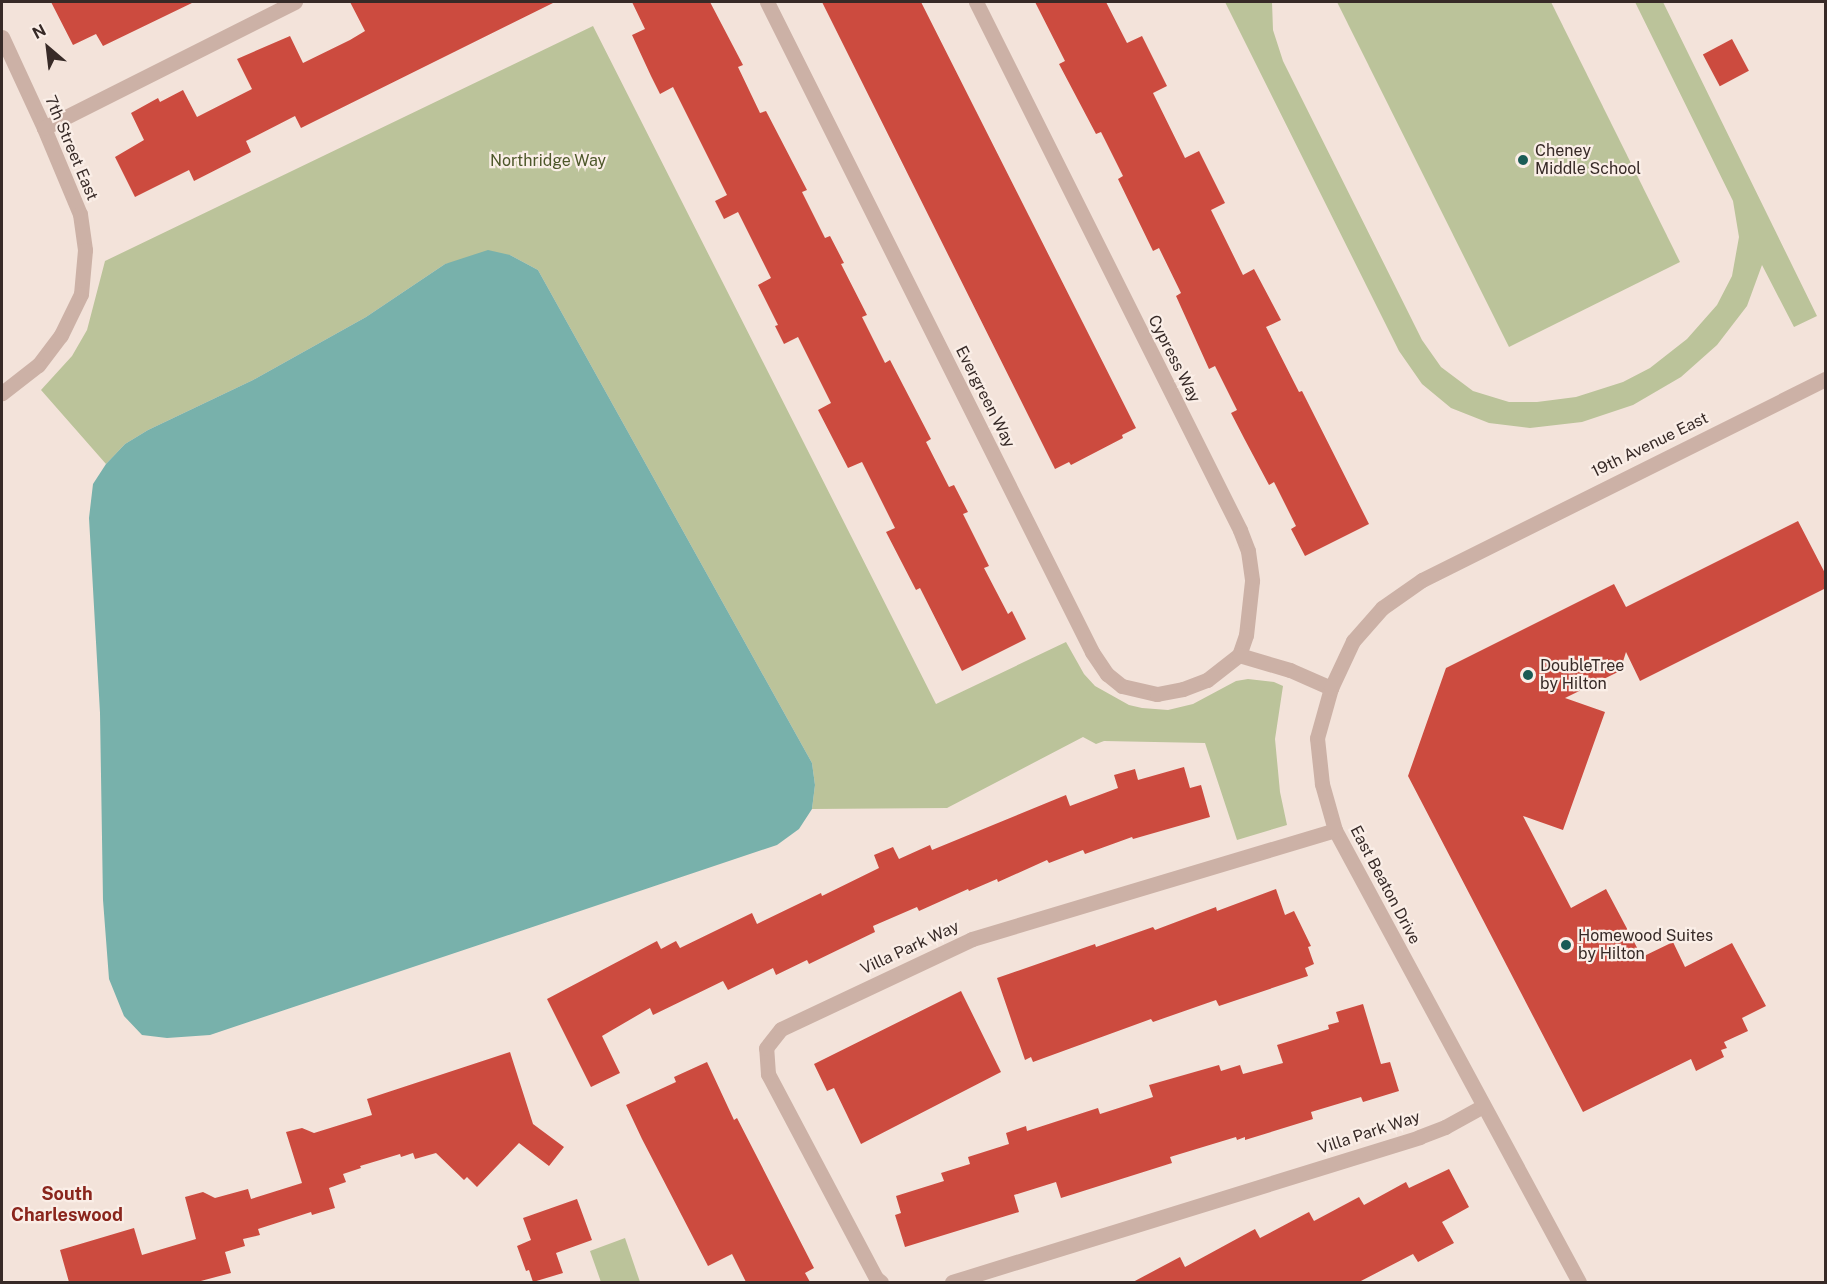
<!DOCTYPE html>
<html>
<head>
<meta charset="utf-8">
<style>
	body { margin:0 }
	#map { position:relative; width:1827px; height:1284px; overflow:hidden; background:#f3e3da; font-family:"Public Sans",sans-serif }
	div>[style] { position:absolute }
	.green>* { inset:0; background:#bbc39a }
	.water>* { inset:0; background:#78b1ab }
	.building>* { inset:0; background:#cc4b3f; transform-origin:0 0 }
	.street>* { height:15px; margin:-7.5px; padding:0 7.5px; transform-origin:7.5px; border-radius:7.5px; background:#ccb1a6 }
	.dots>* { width:16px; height:16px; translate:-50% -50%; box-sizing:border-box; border:3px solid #faeee7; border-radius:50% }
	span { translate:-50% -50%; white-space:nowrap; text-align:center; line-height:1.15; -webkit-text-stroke:4.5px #faeee7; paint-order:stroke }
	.street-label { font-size:16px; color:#372a27 }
	.poi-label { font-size:16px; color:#372a27 }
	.left { translate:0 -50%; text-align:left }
	.park-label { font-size:16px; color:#4d572a }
	.neighbourhood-label { font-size:18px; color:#8a251c; font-weight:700 }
	.frame { position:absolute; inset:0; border:3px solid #372a27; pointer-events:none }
	.north { position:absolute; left:18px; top:18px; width:60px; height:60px; -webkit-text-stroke:4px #faeee7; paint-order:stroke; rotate:332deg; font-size:16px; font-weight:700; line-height:24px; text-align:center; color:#372a27 }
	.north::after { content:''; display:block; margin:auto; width:21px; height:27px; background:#372a27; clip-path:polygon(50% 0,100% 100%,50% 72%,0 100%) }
</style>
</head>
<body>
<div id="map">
	<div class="green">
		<div style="clip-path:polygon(1225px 2px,1272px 2px,1273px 30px,1283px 61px,1422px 340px,1441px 367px,1473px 391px,1509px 402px,1537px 402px,1576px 397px,1623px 382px,1650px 368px,1687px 339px,1717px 305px,1732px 276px,1739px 237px,1733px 201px,1635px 2px,1663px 2px,1817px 316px,1794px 327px,1762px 265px,1747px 306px,1717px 345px,1681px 377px,1633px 405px,1582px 422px,1530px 428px,1489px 423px,1451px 408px,1422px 384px,1399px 351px)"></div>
		<div style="clip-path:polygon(1337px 2px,1551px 2px,1680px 262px,1509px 347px)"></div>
		<div style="clip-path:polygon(593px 26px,936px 704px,1066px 642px,1084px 674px,1095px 686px,1129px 705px,1142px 708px,1168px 710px,1193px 704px,1236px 681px,1248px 679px,1274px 682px,1283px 686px,1275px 739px,1280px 792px,1287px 825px,1237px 840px,1205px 743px,1104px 741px,1096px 744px,1083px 737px,947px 808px,812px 809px,815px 785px,812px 763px,538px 270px,510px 255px,445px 264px,366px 317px,253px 380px,148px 430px,125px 444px,106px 464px,41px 390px,72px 356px,87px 330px,105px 261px)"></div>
		<div style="clip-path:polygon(625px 1238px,640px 1282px,601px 1282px,590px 1251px)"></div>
	</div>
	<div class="water">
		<div style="clip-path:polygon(488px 250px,510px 255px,538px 270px,812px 763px,815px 785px,812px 809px,799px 829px,777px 845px,210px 1035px,167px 1038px,142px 1035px,124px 1016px,109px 979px,103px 900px,100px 713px,89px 518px,93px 484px,106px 464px,125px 444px,148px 430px,253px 380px,366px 317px,445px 264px)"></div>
	</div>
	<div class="building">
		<div style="clip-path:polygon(51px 2px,194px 2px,103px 46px,96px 34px,73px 45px)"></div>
		<div style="clip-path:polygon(350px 2px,555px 2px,301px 128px,295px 116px,246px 141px,251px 152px,194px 181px,189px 170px,135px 197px,115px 157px,144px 140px,131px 113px,158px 98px,160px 102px,183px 90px,197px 117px,252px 89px,237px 59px,290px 36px,303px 63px,350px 40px,365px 31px)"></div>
		<div style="clip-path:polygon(632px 2px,710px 2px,743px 65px,738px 67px,760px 113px,766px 111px,807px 190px,802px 192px,825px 238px,830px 236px,844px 263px,841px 264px,867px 315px,862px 317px,885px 363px,890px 360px,931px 439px,926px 442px,949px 487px,954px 485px,968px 512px,963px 514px,989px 566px,984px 568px,1008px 614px,1012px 611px,1026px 639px,962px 671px,920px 588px,916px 590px,886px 532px,895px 528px,862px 462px,848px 468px,818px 410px,831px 403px,798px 337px,784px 344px,775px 326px,778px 325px,758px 285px,771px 278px,738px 212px,724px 219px,715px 201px,727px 195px,673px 87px,660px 94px,651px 76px,632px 35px,645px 29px)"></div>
		<div style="clip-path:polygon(822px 2px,921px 2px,1136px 428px,1122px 435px,1123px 438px,1071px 465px,1069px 462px,1055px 469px)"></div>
		<div style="clip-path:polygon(1035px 2px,1106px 2px,1127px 43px,1142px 36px,1167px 86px,1153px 93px,1185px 158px,1199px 151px,1225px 203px,1211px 210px,1243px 275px,1254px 269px,1281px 320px,1266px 327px,1299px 392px,1302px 391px,1369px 524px,1305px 556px,1291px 529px,1296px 526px,1274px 482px,1269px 485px,1245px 440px,1231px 413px,1237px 410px,1215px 366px,1209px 369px,1176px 296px,1181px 293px,1159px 248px,1153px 251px,1118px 179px,1123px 176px,1101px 132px,1096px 134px,1059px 64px,1065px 61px)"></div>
		<div style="left:1732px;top:39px;width:36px;height:33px;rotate:62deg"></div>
		<div style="clip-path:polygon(1798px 521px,1826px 575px,1826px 588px,1640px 681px,1626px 652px,1620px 671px,1565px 698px,1605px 712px,1563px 830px,1523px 816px,1571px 908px,1606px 889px,1642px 957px,1673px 942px,1685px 967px,1732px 943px,1766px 1006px,1742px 1018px,1748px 1031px,1724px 1042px,1727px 1048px,1721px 1050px,1724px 1057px,1696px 1071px,1691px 1059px,1583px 1112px,1408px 776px,1446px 668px,1614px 584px,1626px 607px)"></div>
		<div style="clip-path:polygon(1184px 767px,1190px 788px,1201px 785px,1210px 817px,1133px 839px,1132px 837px,1085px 854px,1083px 850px,1049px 863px,1047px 860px,998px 882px,997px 879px,969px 891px,968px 889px,919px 911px,917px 907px,873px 926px,875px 932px,809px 964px,807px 960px,776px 975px,773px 968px,728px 990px,723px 981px,653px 1015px,650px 1008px,602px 1036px,620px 1073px,591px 1087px,547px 999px,657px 941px,661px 949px,676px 941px,680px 948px,752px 913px,757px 924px,821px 893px,822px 896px,879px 868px,874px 855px,893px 847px,899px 859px,930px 845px,932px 850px,1066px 795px,1070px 806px,1118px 788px,1114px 775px,1135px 769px,1138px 780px)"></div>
		<div style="clip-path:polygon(1276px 889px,1285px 915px,1294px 911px,1311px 946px,1308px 947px,1314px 964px,1305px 968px,1308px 976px,1219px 1006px,1216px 1000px,1153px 1022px,1151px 1019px,1033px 1062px,1031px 1057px,1025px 1060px,997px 978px,1095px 944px,1096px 947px,1153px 927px,1155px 930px,1216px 907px,1217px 911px)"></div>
		<div style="clip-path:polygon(961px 991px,1001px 1072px,861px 1144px,834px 1088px,827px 1091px,814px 1064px)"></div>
		<div style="clip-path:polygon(1363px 1004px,1381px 1064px,1390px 1062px,1399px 1091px,1363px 1102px,1361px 1097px,1311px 1112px,1313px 1119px,1245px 1140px,1245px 1137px,1237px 1140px,1236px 1137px,1170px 1157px,1172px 1163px,1061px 1198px,1056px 1182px,1014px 1195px,1019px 1212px,905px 1247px,895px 1215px,901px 1213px,896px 1196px,944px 1181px,941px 1173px,970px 1164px,968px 1157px,1009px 1144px,1006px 1133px,1026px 1126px,1027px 1131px,1098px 1108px,1100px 1114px,1153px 1097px,1149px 1085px,1219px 1065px,1221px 1071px,1240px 1065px,1243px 1074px,1283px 1063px,1277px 1045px,1329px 1029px,1328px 1025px,1339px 1022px,1336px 1012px)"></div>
		<div style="clip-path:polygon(510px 1052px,533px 1124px,564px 1147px,549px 1166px,519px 1143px,477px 1187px,467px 1177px,464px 1180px,436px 1153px,415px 1159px,413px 1153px,401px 1157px,400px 1154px,360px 1166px,361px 1168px,343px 1174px,346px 1182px,329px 1188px,335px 1208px,312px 1215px,311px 1212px,258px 1229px,260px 1235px,243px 1239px,245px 1246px,225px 1252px,231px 1273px,197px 1282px,69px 1282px,60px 1250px,134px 1228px,142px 1255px,196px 1239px,185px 1197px,203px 1192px,215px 1198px,248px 1189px,251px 1199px,302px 1183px,286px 1132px,302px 1128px,314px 1133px,372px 1115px,367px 1099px)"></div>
		<div style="clip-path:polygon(707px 1062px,734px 1120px,737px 1118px,814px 1268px,805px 1273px,810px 1282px,746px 1282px,732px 1254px,708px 1266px,642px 1139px,626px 1105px,676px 1082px,674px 1077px)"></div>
		<div style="clip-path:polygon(1449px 1169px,1469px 1207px,1442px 1222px,1454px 1243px,1418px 1262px,1413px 1254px,1359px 1282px,1133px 1282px,1180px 1257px,1185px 1267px,1255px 1229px,1260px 1238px,1309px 1212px,1314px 1221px,1359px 1197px,1364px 1205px,1406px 1182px,1409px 1188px)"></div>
		<div style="clip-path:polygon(577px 1199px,592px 1240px,556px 1253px,563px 1273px,533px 1282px,529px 1270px,526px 1271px,517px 1246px,531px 1240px,523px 1218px)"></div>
	</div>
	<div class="street">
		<div style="left:767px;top:2px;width:727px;rotate:63.43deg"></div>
		<div style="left:1092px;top:652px;width:27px;rotate:56deg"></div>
		<div style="left:1107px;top:674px;width:19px;rotate:39deg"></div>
		<div style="left:1122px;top:686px;width:36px;rotate:13deg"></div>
		<div style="left:1157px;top:694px;width:26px;rotate:-11deg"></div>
		<div style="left:1183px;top:689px;width:26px;rotate:-21deg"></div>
		<div style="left:1207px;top:680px;width:41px;rotate:-38deg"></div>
		<div style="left:976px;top:2px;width:590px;rotate:63.43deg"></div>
		<div style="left:1240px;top:530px;width:22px;rotate:69deg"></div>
		<div style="left:1248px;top:551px;width:30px;rotate:82deg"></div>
		<div style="left:1252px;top:581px;width:54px;rotate:96.3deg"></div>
		<div style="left:1246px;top:635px;width:21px;rotate:109deg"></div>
		<div style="left:1239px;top:655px;width:53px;rotate:16.4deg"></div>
		<div style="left:1290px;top:670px;width:45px;rotate:23.7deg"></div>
		<div style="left:2px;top:37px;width:100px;rotate:65.2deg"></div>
		<div style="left:44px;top:128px;width:93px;rotate:67.3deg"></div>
		<div style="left:80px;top:214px;width:36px;rotate:82deg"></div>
		<div style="left:85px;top:250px;width:44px;rotate:95.2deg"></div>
		<div style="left:81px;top:294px;width:46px;rotate:116deg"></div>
		<div style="left:61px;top:335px;width:38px;rotate:127deg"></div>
		<div style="left:38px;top:365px;width:46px;rotate:142.1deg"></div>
		<div style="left:44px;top:128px;width:281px;rotate:-26.7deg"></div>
		<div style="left:881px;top:1282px;width:6px;rotate:-141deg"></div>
		<div style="left:876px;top:1278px;width:231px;rotate:-117.9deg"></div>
		<div style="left:768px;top:1074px;width:26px;rotate:-94deg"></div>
		<div style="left:766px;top:1048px;width:24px;rotate:-52deg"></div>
		<div style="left:781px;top:1029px;width:211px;rotate:-25.2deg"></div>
		<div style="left:972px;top:939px;width:379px;rotate:-16.7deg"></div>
		<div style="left:952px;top:1282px;width:489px;rotate:-17.2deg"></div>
		<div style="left:1419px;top:1137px;width:28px;rotate:-21deg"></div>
		<div style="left:1445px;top:1127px;width:43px;rotate:-28.9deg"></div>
		<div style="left:1579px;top:1282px;width:514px;rotate:-118.36deg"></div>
		<div style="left:1335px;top:830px;width:48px;rotate:-105.8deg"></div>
		<div style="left:1322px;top:784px;width:46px;rotate:-96.2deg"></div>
		<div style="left:1317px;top:738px;width:52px;rotate:-74.4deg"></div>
		<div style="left:1331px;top:688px;width:52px;rotate:-64.9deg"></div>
		<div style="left:1353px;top:641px;width:44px;rotate:-48.7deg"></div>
		<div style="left:1382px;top:608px;width:49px;rotate:-35deg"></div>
		<div style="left:1422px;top:580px;width:451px;rotate:-26.5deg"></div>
	</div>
	<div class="dots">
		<div style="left:1523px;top:160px;background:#1a5b55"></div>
		<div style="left:1528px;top:675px;background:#1a5b55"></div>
		<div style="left:1566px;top:945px;background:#1a5b55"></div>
	</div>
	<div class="street-label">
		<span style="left:71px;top:148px;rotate:67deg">7th Street East</span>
		<span style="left:1174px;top:359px;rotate:63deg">Cypress Way</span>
		<span style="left:985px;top:397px;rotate:63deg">Evergreen Way</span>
		<span style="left:1650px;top:445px;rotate:-26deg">19th Avenue East</span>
		<span style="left:1385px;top:885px;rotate:62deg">East Beaton Drive</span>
		<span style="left:910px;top:948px;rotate:-25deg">Villa Park Way</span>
		<span style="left:1369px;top:1133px;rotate:-18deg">Villa Park Way</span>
	</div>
	<div class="poi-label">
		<span class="left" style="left:1535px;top:160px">Cheney<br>Middle School</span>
		<span class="left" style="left:1540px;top:675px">DoubleTree<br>by Hilton</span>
		<span class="left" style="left:1578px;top:945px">Homewood Suites<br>by Hilton</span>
	</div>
	<div class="park-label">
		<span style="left:548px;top:161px">Northridge Way</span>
	</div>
	<div class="neighbourhood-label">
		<span style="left:67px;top:1205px">South<br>Charleswood</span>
	</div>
	<div class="frame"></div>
	<div class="north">N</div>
</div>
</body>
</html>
